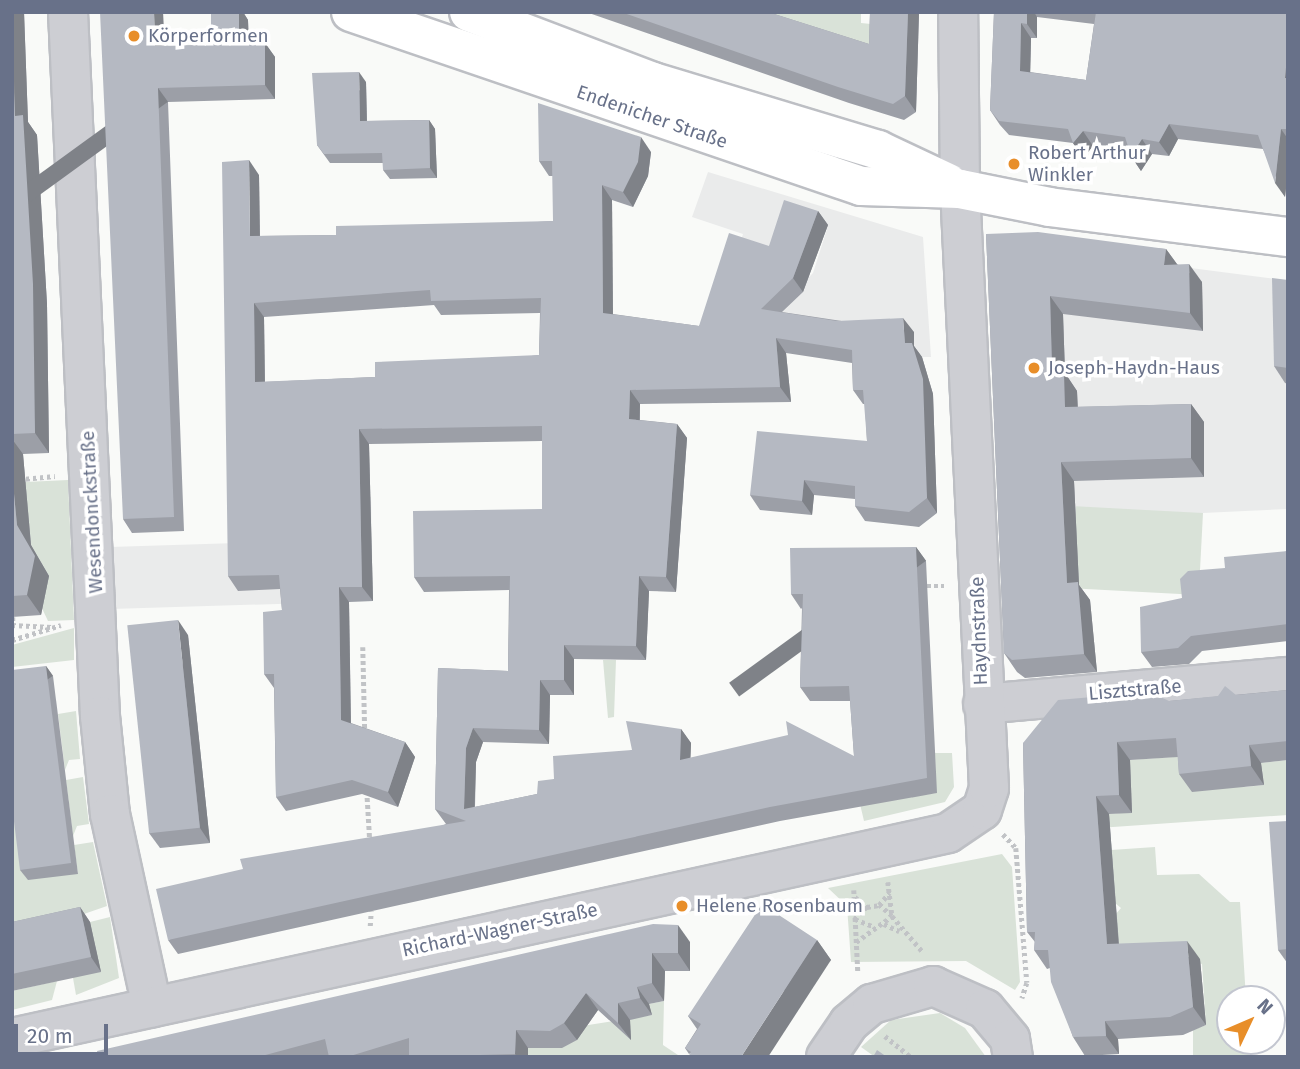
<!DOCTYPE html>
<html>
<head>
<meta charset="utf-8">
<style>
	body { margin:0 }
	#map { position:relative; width:1300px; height:1069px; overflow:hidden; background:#f9faf8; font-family:"Fira Sans",sans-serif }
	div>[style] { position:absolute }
	.built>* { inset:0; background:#eaebeb }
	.green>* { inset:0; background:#d9e2d8; transform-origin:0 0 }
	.path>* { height:4.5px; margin-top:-2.25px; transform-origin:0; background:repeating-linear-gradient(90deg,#c1c3c6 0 3.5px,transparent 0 7px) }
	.roads { filter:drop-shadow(2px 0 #bdbfc4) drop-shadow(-2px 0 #bdbfc4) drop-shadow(0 2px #bdbfc4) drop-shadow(0 -2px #bdbfc4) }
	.minor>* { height:38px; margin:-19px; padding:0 19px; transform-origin:19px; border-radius:19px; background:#cdced3 }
	.major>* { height:38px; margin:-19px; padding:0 19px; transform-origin:19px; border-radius:19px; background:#fff }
	.wall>* { inset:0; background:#9c9fa7 }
	.shaded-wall>* { inset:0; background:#7f8288; transform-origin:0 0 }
	.building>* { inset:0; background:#b5b9c2; transform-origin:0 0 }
	.dots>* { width:19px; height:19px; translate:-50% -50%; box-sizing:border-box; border:4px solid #fff; border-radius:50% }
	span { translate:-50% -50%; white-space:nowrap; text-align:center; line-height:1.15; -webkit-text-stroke:7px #fff; paint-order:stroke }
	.poi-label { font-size:19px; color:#687189 }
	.left { translate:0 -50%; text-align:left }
	.street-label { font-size:19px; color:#687189 }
	.frame { position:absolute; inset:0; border:14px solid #687189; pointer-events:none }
	.north { position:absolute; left:1216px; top:985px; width:70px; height:70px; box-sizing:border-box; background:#fff; border:2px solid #c3c6d0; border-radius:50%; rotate:46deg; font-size:19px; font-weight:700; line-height:28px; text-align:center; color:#687189 }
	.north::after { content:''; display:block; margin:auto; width:24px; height:32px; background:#e88e29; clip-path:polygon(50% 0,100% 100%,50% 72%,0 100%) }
	.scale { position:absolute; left:14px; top:1024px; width:94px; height:32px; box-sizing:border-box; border:4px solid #687189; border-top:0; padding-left:9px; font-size:21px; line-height:24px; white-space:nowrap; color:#687189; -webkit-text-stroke:5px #fff; paint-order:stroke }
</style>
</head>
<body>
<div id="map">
	<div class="built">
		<div style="clip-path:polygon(708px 172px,923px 237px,931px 357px,915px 357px,913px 332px,847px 335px,765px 322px,813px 273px,828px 226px,779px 260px,739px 247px,743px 234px,692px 217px)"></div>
		<div style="clip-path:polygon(1051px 250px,1284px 280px,1288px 509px,1010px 522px)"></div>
		<div style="clip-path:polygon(371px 497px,373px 601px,111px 609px,110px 547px,237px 543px,236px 500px)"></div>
	</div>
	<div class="green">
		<div style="clip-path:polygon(729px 12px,861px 12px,861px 23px,881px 25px,880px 56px)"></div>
		<div style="clip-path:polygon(68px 480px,74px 620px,48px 621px,39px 602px,49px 576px,31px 545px,25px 482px)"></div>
		<div style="left:1203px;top:513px;width:82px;height:127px;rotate:93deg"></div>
		<div style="clip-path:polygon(74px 628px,74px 660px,12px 667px,12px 645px)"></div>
		<div style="clip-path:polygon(603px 660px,616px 660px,614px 717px,608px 718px)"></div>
		<div style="clip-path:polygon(76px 711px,80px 759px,69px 760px,65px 770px,58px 714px)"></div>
		<div style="clip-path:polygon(935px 753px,952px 753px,954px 787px,945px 802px,864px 821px,860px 804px,936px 793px)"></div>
		<div style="clip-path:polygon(12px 756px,78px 874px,74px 845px,93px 842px,107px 906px,12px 939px)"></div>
		<div style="clip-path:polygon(1189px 756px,1243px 776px,1245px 787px,1264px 785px,1261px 763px,1288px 760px,1288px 815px,1084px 829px,1084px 816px,1132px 812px,1130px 776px,1082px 763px)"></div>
		<div style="clip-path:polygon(83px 777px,89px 824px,77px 826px,73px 836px,66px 780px)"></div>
		<div style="clip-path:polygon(1155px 847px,1157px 875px,1199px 874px,1230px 902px,1240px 902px,1246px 999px,1230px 999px,1230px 1041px,1248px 1041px,1249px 1057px,1193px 1057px,1193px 1030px,1206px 1025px,1202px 964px,1119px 946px,1115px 915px,1121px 908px,1115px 903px,1111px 850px)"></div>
		<div style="clip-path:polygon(1002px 854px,1012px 867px,1020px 982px,1015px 990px,966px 961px,851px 962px,847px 906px,828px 888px)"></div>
		<div style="clip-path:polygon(110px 917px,119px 978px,76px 995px,73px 978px,90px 922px)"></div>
		<div style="clip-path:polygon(57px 981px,52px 1000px,12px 1010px,12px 991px)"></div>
		<div style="clip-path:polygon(664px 1001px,663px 1045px,681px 1057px,528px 1057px,528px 1048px,561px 1048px,582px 1026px,652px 1015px,649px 1004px)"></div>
		<div style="clip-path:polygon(940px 1013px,965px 1028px,986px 1057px,875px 1057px,861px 1047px,891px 1020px)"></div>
	</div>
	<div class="path">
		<div style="left:12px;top:480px;width:43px;rotate:-5.3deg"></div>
		<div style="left:927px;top:586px;width:17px"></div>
		<div style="left:13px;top:617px;width:8px;rotate:90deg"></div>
		<div style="left:12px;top:625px;width:40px;rotate:2.9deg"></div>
		<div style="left:12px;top:640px;width:51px;rotate:-17deg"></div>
		<div style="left:363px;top:647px;width:87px;rotate:88.7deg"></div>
		<div style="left:367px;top:791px;width:51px;rotate:86.6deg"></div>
		<div style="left:1003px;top:834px;width:19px;rotate:47deg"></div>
		<div style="left:1016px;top:848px;width:135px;rotate:85.3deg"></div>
		<div style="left:1027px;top:983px;width:16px;rotate:108deg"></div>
		<div style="left:888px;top:882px;width:34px;rotate:83deg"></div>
		<div style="left:892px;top:916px;width:48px;rotate:49.3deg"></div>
		<div style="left:854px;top:890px;width:82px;rotate:87.2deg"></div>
		<div style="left:855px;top:897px;width:16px;rotate:40deg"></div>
		<div style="left:867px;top:907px;width:12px;rotate:-9deg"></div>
		<div style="left:879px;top:905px;width:16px;rotate:-50deg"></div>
		<div style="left:867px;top:907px;width:17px;rotate:135deg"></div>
		<div style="left:855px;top:919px;width:18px;rotate:22deg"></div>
		<div style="left:884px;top:924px;width:17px;rotate:25deg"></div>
		<div style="left:370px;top:926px;width:15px;rotate:-86deg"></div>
		<div style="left:856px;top:942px;width:44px;rotate:-35.8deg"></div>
		<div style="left:892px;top:916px;width:17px;rotate:-140deg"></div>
		<div style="left:885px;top:1036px;width:33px;rotate:39deg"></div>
	</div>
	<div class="roads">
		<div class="minor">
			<div style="left:68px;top:12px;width:705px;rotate:87.4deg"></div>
			<div style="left:100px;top:716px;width:99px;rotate:84.2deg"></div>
			<div style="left:110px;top:814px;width:198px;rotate:77.7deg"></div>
			<div style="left:983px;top:704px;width:306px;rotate:-5.1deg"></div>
			<div style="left:12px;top:1038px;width:958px;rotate:-12.35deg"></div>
			<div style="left:948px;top:833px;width:41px;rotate:-34.1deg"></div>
			<div style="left:982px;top:810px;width:23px;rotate:-72deg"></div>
			<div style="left:989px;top:788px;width:600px;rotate:-92.77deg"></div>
			<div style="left:960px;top:189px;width:177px;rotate:-90.6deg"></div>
			<div style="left:826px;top:1057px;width:41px;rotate:-55.9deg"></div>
			<div style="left:849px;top:1023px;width:30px;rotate:-40deg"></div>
			<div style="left:872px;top:1004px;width:64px;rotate:-16.4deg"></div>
			<div style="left:933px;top:986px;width:57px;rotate:23.9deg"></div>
			<div style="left:985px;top:1009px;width:39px;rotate:50deg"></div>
			<div style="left:1010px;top:1039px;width:18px;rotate:81deg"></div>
		</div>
		<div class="major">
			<div style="left:351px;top:12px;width:539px;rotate:18.84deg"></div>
			<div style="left:861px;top:186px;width:99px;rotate:1.7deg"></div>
			<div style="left:960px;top:189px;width:91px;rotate:11.4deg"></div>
			<div style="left:1049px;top:207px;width:241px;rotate:7.2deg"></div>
			<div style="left:469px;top:12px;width:197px;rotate:20.8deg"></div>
			<div style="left:653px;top:82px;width:235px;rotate:16.8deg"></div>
			<div style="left:878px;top:150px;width:77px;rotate:25.2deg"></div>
		</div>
	</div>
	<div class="wall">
		<div style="clip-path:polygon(12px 12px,24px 12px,28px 122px,37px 135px,47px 304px,49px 453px,23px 454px,31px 545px,49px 576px,41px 615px,12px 617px)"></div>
		<div style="clip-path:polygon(163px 12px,164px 46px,211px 45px,239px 12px,243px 12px,248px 20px,249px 44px,265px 43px,275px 57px,275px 99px,168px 102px,184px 531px,132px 533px,123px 519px)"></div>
		<div style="clip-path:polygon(586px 12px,768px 12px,869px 44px,870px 12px,919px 12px,916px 112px,904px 120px,849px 103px)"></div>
		<div style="clip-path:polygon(evenodd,994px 12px,1288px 12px,1288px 171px,1285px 197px,1263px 149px,1178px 139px,1169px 156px,1152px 154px,1141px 171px,1131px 156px,1129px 151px,1093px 146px,1083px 158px,1073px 143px,1009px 135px,1000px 125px,990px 110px,994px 12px,1037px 17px,1094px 24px,1086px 80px,1030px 72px,1031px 38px,1037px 38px,1037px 17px)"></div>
		<div style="clip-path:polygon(366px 82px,367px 121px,429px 120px,435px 129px,437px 178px,390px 179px,383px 170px,383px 163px,330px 163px,317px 145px)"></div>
		<div style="clip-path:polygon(evenodd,651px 152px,648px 176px,633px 207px,612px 200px,613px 314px,699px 326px,769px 246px,818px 211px,828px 225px,803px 292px,782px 312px,914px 332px,914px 346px,922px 357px,933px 394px,937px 513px,919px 527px,865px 521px,855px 506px,855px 499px,814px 495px,812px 515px,760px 510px,750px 495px,867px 441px,865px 404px,863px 404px,853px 390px,852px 363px,786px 353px,791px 402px,640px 404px,640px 420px,677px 424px,687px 438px,676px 592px,649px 591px,646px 660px,574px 659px,574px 695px,550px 695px,549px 744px,483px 742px,476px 762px,475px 807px,537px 794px,554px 779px,632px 750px,681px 729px,691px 743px,690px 758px,854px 756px,850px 701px,810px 701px,800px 687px,802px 608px,801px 609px,791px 594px,916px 547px,926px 561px,937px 793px,780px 821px,178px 954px,168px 940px,446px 824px,435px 809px,438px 668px,508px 671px,509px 590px,424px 592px,414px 577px,542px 509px,542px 441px,369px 444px,373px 601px,349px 602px,351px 723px,405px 742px,415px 757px,398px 807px,362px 794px,286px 811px,276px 797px,274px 688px,264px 674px,282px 610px,280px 589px,238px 591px,228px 576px,259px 175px,260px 236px,336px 235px,553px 221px,553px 176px,549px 176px,539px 161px,651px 152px,434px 305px,441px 315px,540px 313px,539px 355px,375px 377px,265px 382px,264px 317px,434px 305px)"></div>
		<div style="clip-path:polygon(986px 234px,1166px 249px,1177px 264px,1202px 282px,1203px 331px,1063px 314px,1065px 373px,1077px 391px,1078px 407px,1191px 404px,1204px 422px,1204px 477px,1074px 481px,1079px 585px,1090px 600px,1097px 672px,1025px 678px,1017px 672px,1004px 653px)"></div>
		<div style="clip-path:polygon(1288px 280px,1288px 384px,1285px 383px,1274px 366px)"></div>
		<div style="clip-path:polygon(1288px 551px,1288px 641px,1202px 651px,1189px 664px,1152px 667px,1141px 652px,1182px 598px,1225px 568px)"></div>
		<div style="clip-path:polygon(188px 635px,210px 843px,160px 848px,149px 833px)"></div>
		<div style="clip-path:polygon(46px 666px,53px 676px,78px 874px,28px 880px,20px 870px)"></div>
		<div style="clip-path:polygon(1288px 690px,1288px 760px,1261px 763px,1264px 785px,1192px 792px,1179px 774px,1178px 757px,1130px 760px,1132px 813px,1109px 814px,1119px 944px,1200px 959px,1206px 1025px,1183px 1035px,1118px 1039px,1119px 1054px,1085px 1056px,1073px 1037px,1050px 968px,1047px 969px,1034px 950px,1035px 942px,1027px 932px,1023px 743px,1169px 701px)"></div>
		<div style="clip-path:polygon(1288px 821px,1288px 964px,1278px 950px)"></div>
		<div style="clip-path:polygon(80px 907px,90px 922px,101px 972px,12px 991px,12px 922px)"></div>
		<div style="clip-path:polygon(817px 940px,831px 960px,689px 1054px,685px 1048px,697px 1029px,688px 1016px)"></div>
		<div style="clip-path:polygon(690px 942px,690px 971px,665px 971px,664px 1001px,649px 1004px,652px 1015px,630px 1020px,631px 1040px,598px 1010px,577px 1040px,562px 1048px,528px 1048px,528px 1057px,98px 1057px)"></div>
	</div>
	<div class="shaded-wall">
		<div style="clip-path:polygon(12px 12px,24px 12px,28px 122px,37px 135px,47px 304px,49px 453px,35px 433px,15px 116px)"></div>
		<div style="clip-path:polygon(154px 12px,163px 12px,165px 60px,155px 46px)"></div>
		<div style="clip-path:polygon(239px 12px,243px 12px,248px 20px,249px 58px,239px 44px)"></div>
		<div style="clip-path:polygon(908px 12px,919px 12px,916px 112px,905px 96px)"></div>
		<div style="clip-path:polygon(1027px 12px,1034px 12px,1037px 17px,1037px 38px,1027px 24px)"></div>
		<div style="clip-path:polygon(1021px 23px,1031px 38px,1030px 85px,1020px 71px)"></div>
		<div style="clip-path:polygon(265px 43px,275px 57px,275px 99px,265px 85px)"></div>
		<div style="clip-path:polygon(1288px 45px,1288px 82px,1285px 78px)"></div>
		<div style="clip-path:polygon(359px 72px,366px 82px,367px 130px,360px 121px)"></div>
		<div style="left:158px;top:88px;width:17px;height:429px;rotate:54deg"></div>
		<div style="clip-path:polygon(429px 120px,435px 129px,437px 178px,430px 168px)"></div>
		<div style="clip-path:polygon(1169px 124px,1178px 139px,1169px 156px,1159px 142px)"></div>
		<div style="clip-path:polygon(1281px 129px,1288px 139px,1288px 171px,1285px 197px,1275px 183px)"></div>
		<div style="clip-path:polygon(1083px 131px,1093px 146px,1083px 158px,1073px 143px)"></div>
		<div style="clip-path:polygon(641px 137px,651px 152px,648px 176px,633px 207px,623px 192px)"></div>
		<div style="clip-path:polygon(1142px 139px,1152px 154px,1141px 171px,1131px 156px)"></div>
		<div style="clip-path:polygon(249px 160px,259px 175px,260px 250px,250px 236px)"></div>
		<div style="clip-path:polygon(602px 185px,612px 200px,613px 327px,603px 313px)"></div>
		<div style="clip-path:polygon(818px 211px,828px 225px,803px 292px,793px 278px)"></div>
		<div style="clip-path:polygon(1166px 249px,1179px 267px,1164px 265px)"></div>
		<div style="clip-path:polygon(1189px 264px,1202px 282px,1203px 331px,1190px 313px)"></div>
		<div style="clip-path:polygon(1050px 296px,1063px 314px,1065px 373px,1077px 391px,1078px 425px,1065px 407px,1052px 368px)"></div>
		<div style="clip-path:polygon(254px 303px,264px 317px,265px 396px,255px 382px)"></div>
		<div style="clip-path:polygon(903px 318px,914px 332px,914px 346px,922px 357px,933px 394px,937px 513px,927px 498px,905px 343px)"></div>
		<div style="clip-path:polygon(776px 338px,786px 353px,791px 402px,780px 387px)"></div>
		<div style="clip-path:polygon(630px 390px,640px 404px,639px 433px,629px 419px)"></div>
		<div style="clip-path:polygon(1191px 404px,1204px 422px,1204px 477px,1191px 458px)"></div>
		<div style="clip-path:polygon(677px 424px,687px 438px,676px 592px,666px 577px)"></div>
		<div style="clip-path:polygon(359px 429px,369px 444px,373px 601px,362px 587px)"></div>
		<div style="clip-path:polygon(12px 439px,23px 454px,31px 545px,49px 576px,41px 615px,27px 595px,17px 525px,12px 473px)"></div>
		<div style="clip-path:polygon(1061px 462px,1074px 481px,1079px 585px,1090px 600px,1097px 672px,1084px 654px,1067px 583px)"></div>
		<div style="clip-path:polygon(804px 480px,814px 495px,812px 515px,802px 501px)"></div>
		<div style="left:916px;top:547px;width:17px;height:231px;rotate:54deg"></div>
		<div style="clip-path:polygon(639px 576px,649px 591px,646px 660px,636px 646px)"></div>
		<div style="clip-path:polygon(339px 587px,349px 602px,351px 734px,341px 720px)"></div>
		<div style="clip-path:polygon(178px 620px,188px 635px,210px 843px,200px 828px)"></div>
		<div style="clip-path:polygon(564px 645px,574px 659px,574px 695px,564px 680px)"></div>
		<div style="left:46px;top:666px;width:12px;height:199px;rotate:55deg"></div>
		<div style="clip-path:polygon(540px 680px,550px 695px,549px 744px,539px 730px)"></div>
		<div style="clip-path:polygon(473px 728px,483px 742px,476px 762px,474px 824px,464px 809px,466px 748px)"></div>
		<div style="clip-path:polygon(681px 729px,691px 743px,690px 775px,680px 760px)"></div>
		<div style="clip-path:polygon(405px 742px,415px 757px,398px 807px,388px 792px)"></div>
		<div style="clip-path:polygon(1117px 742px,1130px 760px,1132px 813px,1119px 795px)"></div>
		<div style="clip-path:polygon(1249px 745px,1261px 763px,1264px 785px,1251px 766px)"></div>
		<div style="clip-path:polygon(1096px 796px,1109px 814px,1120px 962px,1107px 944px)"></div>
		<div style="clip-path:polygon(80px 907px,90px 922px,101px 972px,91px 957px)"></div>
		<div style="clip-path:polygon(678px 925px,690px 942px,690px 971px,678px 953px)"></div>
		<div style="clip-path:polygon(817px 940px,831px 960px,768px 1057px,741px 1057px)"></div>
		<div style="clip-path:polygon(1187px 941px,1200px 959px,1206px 1025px,1193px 1007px)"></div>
		<div style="clip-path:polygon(652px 953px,665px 971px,664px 1001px,652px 983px)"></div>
		<div style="clip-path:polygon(637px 987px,649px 1004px,652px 1015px,640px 998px)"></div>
		<div style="clip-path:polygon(586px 993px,598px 1010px,577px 1040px,564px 1023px)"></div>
		<div style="clip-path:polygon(618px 1003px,630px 1020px,631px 1040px,618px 1023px)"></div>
		<div style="clip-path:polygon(1105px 1021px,1118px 1039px,1119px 1054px,1106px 1036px)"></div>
		<div style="clip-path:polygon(516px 1030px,528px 1048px,528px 1057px,517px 1057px,515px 1054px)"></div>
	</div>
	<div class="building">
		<div style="clip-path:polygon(100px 12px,154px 12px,155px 46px,211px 45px,211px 12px,239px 12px,239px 44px,265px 43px,265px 85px,158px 88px,174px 517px,123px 519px)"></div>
		<div style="clip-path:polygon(621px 12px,768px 12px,869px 44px,870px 12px,908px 12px,905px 96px,893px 104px,838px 87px)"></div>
		<div style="clip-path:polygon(994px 12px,1027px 12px,1027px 24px,1021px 23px,1020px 71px,1086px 80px,1096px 12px,1288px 12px,1288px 45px,1285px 78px,1288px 78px,1288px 129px,1281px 129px,1275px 183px,1258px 135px,1169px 124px,1159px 142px,1142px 139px,1131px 156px,1125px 137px,1083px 131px,1073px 143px,1068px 129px,999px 121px,990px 110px)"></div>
		<div style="clip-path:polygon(12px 46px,15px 116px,23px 115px,33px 284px,35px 433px,12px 434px)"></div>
		<div style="clip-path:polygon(359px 72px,360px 121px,429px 120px,430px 168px,383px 170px,382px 153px,324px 154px,317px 145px,312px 73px)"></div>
		<div style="clip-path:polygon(evenodd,538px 103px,641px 137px,638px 162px,623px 192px,602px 185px,603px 313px,699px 326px,729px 233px,769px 246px,784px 200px,818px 211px,793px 278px,761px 309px,837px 321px,903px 318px,905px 343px,912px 343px,923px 379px,927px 498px,909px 512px,855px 506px,855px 486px,804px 480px,802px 501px,750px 495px,757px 431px,867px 441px,863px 390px,853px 390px,852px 350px,776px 338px,780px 387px,630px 390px,629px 419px,677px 424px,666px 577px,639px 576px,636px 646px,564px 645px,564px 680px,540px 680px,539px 730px,473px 728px,466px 748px,464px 809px,537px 794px,538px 781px,554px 779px,553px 756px,632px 750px,626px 721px,681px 729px,680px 760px,788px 735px,786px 721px,854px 756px,849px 686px,800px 687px,803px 594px,791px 594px,790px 548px,916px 547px,927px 778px,770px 807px,168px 940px,156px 889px,243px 869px,240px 859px,466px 821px,435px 809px,438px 668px,508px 671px,510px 576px,414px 577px,413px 511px,542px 509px,542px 426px,359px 429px,362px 587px,339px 587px,341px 720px,405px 742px,388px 792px,352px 780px,276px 797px,274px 674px,264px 674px,263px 612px,282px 610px,279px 575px,228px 576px,222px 162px,249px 160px,250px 236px,336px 235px,336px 226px,553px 221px,552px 161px,539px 161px,538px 103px,430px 290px,431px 301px,541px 298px,539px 355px,375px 362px,375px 377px,255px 382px,254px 303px,430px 290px)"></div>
		<div style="clip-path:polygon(1038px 232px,1166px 249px,1164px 265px,1189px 264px,1190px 313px,1050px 296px,1052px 368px,1064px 373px,1065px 407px,1191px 404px,1191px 458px,1061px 462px,1067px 583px,1078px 582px,1084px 654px,1012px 660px,1004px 653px,986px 234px)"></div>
		<div style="clip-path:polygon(1272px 278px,1288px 280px,1288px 368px,1274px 366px)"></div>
		<div style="clip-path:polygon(12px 473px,17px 525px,35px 556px,27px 595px,12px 596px)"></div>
		<div style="clip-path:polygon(1288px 551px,1288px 624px,1191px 636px,1178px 648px,1141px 652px,1140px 607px,1182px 598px,1180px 579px,1188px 571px,1225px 568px,1224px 557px)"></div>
		<div style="left:178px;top:620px;width:209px;height:51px;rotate:84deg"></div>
		<div style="clip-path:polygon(46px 666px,71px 863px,20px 870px,12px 805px,12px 670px)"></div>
		<div style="clip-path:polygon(1225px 686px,1236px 695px,1288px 690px,1288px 741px,1249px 745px,1251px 766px,1179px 774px,1176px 738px,1117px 742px,1119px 795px,1096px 796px,1107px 944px,1187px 941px,1193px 1007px,1170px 1017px,1105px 1021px,1106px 1036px,1073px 1037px,1051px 982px,1048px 950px,1034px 950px,1035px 932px,1027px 932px,1023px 743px,1058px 700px,1150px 692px,1169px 701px,1218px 696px)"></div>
		<div style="clip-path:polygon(1288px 821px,1288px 949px,1278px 950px,1269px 822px)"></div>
		<div style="clip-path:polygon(762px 904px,817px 940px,741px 1057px,688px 1057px,691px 1052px,685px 1048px,701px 1024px,688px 1016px)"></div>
		<div style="clip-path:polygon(80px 907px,91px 957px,12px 974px,12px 922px)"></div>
		<div style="clip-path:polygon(653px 924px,678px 925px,678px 953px,652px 953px,652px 983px,637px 987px,640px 998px,618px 1003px,618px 1023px,586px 993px,564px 1023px,550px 1031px,516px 1030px,515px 1054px,409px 1057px,409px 1038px,347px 1057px,329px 1057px,325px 1039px,258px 1057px,98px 1057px,97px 1051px)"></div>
		<div style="clip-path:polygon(877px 1050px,887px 1057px,873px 1057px)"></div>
	</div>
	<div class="dots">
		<div style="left:134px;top:36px;background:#e88e29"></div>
		<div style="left:1014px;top:164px;background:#e88e29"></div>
		<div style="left:1034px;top:368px;background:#e88e29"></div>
		<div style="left:682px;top:906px;background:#e88e29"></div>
	</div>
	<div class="poi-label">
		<span class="left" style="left:148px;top:36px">Körperformen</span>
		<span class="left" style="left:1028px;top:164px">Robert Arthur<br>Winkler</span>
		<span class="left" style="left:1048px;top:368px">Joseph-Haydn-Haus</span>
		<span class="left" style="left:696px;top:906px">Helene Rosenbaum</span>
	</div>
	<div class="street-label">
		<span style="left:652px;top:117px;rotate:19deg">Endenicher Straße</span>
		<span style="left:92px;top:512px;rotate:-93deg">Wesendonckstraße</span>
		<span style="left:979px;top:631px;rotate:-92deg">Haydnstraße</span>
		<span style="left:1135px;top:690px;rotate:-5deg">Lisztstraße</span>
		<span style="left:500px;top:930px;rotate:-12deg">Richard-Wagner-Straße</span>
	</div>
	<div class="frame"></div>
	<div class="north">N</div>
	<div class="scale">20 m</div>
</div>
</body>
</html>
